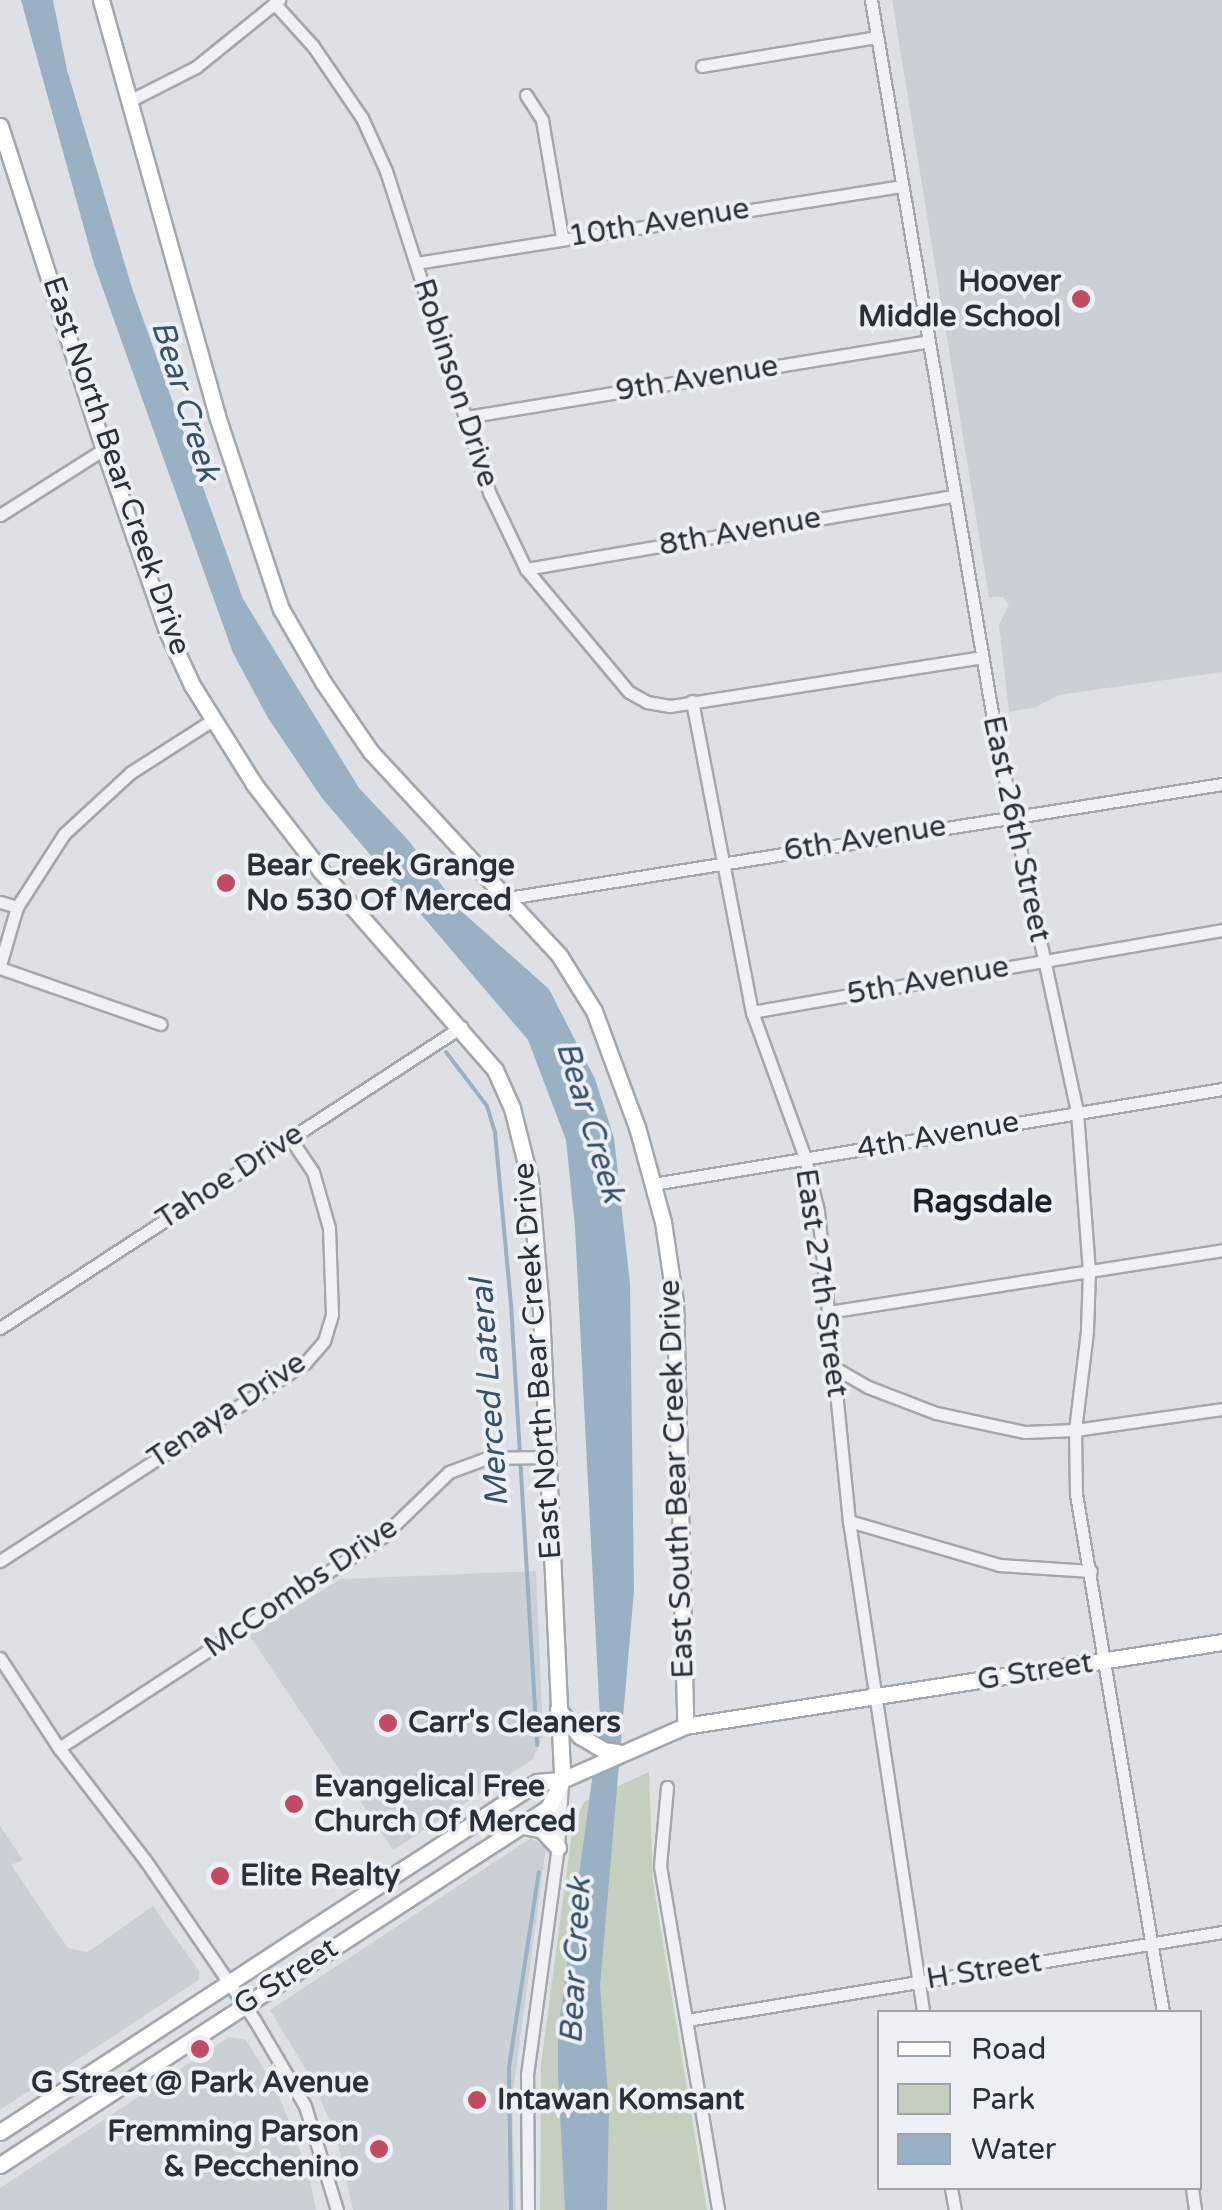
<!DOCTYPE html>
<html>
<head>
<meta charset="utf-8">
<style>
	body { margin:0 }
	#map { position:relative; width:1222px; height:2210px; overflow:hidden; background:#dde1e5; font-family:"Varela Round",sans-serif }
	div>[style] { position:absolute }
	.built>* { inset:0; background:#cbd0d6 }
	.green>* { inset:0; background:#c4cfbf }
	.water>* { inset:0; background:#9ab1c3 }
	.stream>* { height:4px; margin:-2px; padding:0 2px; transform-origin:2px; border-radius:2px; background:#9ab1c3 }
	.roads { filter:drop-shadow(2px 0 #a3a8ae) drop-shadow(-2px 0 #a3a8ae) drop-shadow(0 2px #a3a8ae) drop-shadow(0 -2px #a3a8ae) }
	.street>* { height:11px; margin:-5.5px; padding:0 5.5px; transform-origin:5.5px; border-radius:5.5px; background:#eff1f4 }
	.secondary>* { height:15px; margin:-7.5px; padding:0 7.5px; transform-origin:7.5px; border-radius:7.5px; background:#fff }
	.dots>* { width:28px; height:28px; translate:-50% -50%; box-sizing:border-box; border:5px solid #eceff3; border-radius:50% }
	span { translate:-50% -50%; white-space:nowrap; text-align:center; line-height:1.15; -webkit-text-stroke:8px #eceff3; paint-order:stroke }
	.street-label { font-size:30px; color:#28303a }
	.poi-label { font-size:30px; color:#28303a; font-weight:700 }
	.right { translate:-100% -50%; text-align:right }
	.left { translate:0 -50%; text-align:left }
	.water-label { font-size:32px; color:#36516b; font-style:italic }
	.neighbourhood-label { font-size:32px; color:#1a212b; font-weight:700 }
	.legend { position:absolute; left:877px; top:2010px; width:325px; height:180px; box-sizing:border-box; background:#eceff3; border:2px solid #9ea3a9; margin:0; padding:12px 18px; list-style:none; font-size:30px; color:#28303a }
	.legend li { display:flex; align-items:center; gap:20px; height:50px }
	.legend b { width:50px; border:2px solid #9ea3a9 }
</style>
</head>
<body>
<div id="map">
	<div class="built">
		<div style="clip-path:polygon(892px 0,1222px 0,1222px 672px,1058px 695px,1036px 707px,1009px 712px,999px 625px,1009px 605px,1003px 597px,989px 597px)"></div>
		<div style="clip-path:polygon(536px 1571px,543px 1735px,533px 1759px,393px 1850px,249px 1635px,341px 1579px)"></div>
		<div style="clip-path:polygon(0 1826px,23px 1860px,11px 1865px,68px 1948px,88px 1952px,153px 1906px,199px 1971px,199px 1980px,0 2110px)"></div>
		<div style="clip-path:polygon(531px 1838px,546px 1848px,512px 2100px,516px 2210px,353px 2210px,336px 2135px,310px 2076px,270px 2010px)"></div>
		<div style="clip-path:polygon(229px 2037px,246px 2040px,278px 2093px,309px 2174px,316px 2210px,0 2210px,0 2188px)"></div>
	</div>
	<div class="green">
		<div style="clip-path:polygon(649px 1772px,653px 1882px,707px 2210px,540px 2210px,541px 2064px,572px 1832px,584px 1802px)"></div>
	</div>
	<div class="water">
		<div style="clip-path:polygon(21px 0,53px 0,67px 70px,132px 288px,243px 599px,359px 788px,409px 841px,460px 910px,549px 989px,595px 1079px,614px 1138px,630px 1284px,634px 1590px,600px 1986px,609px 2108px,607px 2210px,565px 2210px,558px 2074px,558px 2032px,600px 1720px,575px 1227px,566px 1140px,528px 1040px,322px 798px,268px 718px,233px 653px,94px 264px)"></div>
	</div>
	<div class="stream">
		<div style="left:446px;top:1052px;width:68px;rotate:52.8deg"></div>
		<div style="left:487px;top:1106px;width:27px;rotate:73deg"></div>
		<div style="left:495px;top:1132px;width:173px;rotate:84.7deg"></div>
		<div style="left:511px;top:1304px;width:442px;rotate:86.6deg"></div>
		<div style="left:511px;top:2210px;width:143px;rotate:-90.8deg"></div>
		<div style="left:509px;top:2067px;width:197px;rotate:-81.3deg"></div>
	</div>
	<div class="roads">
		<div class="street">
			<div style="left:871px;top:0;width:748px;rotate:80.37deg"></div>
			<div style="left:996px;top:737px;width:384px;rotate:77.8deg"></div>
			<div style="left:1077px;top:1112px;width:158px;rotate:85.7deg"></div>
			<div style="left:1089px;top:1270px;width:61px;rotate:91.9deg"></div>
			<div style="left:1087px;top:1331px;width:100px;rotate:96.9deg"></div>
			<div style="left:1075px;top:1430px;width:64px;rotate:89.1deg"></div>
			<div style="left:1076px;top:1494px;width:525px;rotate:80.47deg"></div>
			<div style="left:274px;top:3px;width:58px;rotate:47.8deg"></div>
			<div style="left:313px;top:46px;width:87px;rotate:55.8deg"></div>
			<div style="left:362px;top:118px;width:58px;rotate:65.6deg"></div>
			<div style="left:386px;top:171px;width:339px;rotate:72.2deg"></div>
			<div style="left:490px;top:494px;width:83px;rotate:64.4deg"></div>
			<div style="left:526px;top:569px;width:160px;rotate:50.1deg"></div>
			<div style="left:629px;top:692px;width:21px;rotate:29deg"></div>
			<div style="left:647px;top:702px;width:23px;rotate:10deg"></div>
			<div style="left:670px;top:706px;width:316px;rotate:-8.9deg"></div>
			<div style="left:702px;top:66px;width:177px;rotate:-9.4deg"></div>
			<div style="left:526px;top:95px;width:30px;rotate:57deg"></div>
			<div style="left:542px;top:120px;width:119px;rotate:80.3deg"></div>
			<div style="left:129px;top:101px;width:75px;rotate:-26.9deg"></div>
			<div style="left:196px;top:67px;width:107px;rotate:-38.9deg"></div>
			<div style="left:416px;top:263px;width:492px;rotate:-9deg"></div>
			<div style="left:466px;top:417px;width:468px;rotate:-9.3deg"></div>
			<div style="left:0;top:515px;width:123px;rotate:-32.4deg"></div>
			<div style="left:526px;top:569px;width:434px;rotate:-9.7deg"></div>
			<div style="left:692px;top:701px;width:317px;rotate:79.1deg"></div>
			<div style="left:752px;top:1012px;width:155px;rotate:70deg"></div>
			<div style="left:805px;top:1158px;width:55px;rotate:76.2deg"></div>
			<div style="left:818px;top:1211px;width:312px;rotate:84.3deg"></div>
			<div style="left:849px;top:1521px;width:497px;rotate:81.4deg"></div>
			<div style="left:508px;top:898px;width:723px;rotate:-9.07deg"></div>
			<div style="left:0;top:902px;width:18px;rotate:16deg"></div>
			<div style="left:0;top:965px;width:60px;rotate:-73.7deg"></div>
			<div style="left:17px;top:907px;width:87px;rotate:-57.2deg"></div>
			<div style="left:64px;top:834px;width:90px;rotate:-42.7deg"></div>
			<div style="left:130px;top:773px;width:96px;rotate:-32.7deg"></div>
			<div style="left:0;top:968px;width:170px;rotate:19.2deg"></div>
			<div style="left:752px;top:1012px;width:477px;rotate:-9.9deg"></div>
			<div style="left:653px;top:1184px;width:577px;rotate:-9.48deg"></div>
			<div style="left:828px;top:1312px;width:399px;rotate:-8.9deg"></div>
			<div style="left:0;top:1328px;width:551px;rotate:-33.14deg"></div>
			<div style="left:835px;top:1368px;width:38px;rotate:30deg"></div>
			<div style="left:868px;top:1387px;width:73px;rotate:20.9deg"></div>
			<div style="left:936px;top:1413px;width:91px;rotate:12.1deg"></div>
			<div style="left:1025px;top:1432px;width:50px;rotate:-2.3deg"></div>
			<div style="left:1075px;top:1430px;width:148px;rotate:-8.1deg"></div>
			<div style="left:849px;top:1521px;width:156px;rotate:16.3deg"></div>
			<div style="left:999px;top:1565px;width:92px;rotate:3.7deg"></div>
			<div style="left:0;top:1561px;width:364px;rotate:-33deg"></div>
			<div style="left:305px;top:1363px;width:29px;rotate:-49deg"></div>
			<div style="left:324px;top:1341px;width:28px;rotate:-73deg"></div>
			<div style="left:332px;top:1314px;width:86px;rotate:-92deg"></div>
			<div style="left:329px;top:1228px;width:58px;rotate:-105.9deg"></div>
			<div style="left:313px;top:1172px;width:41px;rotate:-124.1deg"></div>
			<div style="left:0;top:1658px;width:108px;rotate:56.8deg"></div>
			<div style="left:59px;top:1748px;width:141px;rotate:52.5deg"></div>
			<div style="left:145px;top:1860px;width:193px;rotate:55.6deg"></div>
			<div style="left:254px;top:2019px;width:101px;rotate:59.6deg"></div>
			<div style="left:305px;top:2106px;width:109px;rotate:72.9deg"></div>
			<div style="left:59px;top:1748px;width:386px;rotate:-33.2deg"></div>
			<div style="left:382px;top:1537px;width:93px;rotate:-44.1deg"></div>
			<div style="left:449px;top:1472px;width:40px;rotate:-20.2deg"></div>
			<div style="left:487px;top:1458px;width:60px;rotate:-1deg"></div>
			<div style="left:667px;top:1787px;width:79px;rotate:95.1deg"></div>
			<div style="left:660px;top:1866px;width:349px;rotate:80.4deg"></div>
			<div style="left:687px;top:2020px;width:542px;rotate:-9.34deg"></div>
			<div style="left:951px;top:2188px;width:22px;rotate:80deg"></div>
			<div style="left:1192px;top:2188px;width:22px;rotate:82deg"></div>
			<div style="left:528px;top:2210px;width:135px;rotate:-90.4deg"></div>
			<div style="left:527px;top:2075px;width:230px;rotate:-82.3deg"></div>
			<div style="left:558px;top:1847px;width:63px;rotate:-86.4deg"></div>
		</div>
		<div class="secondary">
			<div style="left:101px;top:0;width:432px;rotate:74.4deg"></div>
			<div style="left:217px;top:416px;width:203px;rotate:71.7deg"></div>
			<div style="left:281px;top:609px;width:84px;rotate:60.1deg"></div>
			<div style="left:323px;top:682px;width:85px;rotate:55.6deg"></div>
			<div style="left:371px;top:752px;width:277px;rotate:47.2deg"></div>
			<div style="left:559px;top:955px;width:66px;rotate:58deg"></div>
			<div style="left:594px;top:1011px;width:124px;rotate:69.7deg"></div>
			<div style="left:637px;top:1127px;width:98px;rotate:74.7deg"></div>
			<div style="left:663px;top:1222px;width:81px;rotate:81.5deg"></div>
			<div style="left:675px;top:1302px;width:424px;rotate:88.6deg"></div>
			<div style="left:0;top:126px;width:339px;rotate:72.2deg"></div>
			<div style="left:104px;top:449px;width:193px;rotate:70.9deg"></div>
			<div style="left:167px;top:631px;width:60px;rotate:65.2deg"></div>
			<div style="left:192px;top:685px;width:117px;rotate:57.9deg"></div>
			<div style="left:254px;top:784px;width:110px;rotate:52.4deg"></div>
			<div style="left:321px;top:871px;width:264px;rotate:48.8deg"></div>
			<div style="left:495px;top:1070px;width:42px;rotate:65.9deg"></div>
			<div style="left:512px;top:1108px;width:74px;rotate:76deg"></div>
			<div style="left:530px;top:1180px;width:130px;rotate:85.2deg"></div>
			<div style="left:541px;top:1310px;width:470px;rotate:87.4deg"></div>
			<div style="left:558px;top:1709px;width:35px;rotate:51deg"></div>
			<div style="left:580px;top:1736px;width:27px;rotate:31deg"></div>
			<div style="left:603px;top:1750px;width:14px;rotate:8deg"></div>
			<div style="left:518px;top:1825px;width:23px;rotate:10deg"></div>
			<div style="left:541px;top:1829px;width:25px;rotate:47deg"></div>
			<div style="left:0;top:2132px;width:641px;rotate:-33.1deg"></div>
			<div style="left:537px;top:1782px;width:25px;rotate:-5deg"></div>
			<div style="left:562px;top:1780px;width:134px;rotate:-23.7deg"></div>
			<div style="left:685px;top:1726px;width:544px;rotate:-8.89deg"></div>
			<div style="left:0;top:2165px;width:654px;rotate:-33.08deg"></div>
			<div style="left:548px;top:1808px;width:31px;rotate:-63deg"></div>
		</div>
	</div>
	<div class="dots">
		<div style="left:1081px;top:299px;background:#c14b64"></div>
		<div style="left:226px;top:883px;background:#c14b64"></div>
		<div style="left:388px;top:1723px;background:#c14b64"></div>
		<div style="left:294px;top:1804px;background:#c14b64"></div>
		<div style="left:220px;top:1876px;background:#c14b64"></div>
		<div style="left:200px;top:2049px;background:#c14b64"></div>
		<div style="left:477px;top:2100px;background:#c14b64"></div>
		<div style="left:379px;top:2149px;background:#c14b64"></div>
	</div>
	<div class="street-label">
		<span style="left:659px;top:223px;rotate:-9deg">10th Avenue</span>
		<span style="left:697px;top:379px;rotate:-9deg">9th Avenue</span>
		<span style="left:455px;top:383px;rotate:72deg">Robinson Drive</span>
		<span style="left:116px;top:466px;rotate:71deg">East North Bear Creek Drive</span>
		<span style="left:740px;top:532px;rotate:-10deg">8th Avenue</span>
		<span style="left:1016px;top:829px;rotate:78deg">East 26th Street</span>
		<span style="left:865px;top:839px;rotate:-9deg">6th Avenue</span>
		<span style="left:928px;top:981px;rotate:-10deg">5th Avenue</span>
		<span style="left:938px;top:1136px;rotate:-10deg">4th Avenue</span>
		<span style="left:230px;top:1177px;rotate:-33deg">Tahoe Drive</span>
		<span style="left:821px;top:1283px;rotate:82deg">East 27th Street</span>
		<span style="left:538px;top:1361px;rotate:-94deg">East North Bear Creek Drive</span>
		<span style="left:227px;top:1411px;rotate:-34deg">Tenaya Drive</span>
		<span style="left:677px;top:1479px;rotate:-92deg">East South Bear Creek Drive</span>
		<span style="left:301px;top:1588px;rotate:-34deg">McCombs Drive</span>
		<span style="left:1035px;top:1672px;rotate:-9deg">G Street</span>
		<span style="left:984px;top:1971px;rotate:-9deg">H Street</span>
		<span style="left:286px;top:1977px;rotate:-33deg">G Street</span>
	</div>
	<div class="poi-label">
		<span class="right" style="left:1061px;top:299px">Hoover<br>Middle School</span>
		<span class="left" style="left:246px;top:883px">Bear Creek Grange<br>No 530 Of Merced</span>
		<span class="left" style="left:408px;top:1723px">Carr's Cleaners</span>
		<span class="left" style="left:314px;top:1804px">Evangelical Free<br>Church Of Merced</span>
		<span class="left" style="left:240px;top:1876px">Elite Realty</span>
		<span style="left:200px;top:2083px">G Street @ Park Avenue</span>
		<span class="left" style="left:497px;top:2100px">Intawan Komsant</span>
		<span class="right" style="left:359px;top:2149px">Fremming Parson<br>&amp; Pecchenino</span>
	</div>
	<div class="water-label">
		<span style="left:185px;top:401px;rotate:73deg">Bear Creek</span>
		<span style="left:590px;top:1122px;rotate:73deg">Bear Creek</span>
		<span style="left:490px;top:1393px;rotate:-94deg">Merced Lateral</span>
		<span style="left:576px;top:1961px;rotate:-87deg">Bear Creek</span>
	</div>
	<div class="neighbourhood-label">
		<span style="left:982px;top:1202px">Ragsdale</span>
	</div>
	<ul class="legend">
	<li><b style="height:12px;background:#fff"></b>Road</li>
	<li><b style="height:28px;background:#c4cfbf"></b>Park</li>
	<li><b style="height:28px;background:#9ab1c3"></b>Water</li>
	</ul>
</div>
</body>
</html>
